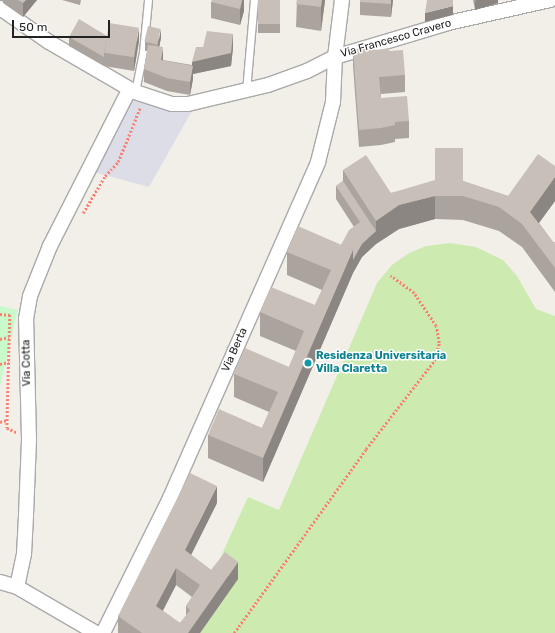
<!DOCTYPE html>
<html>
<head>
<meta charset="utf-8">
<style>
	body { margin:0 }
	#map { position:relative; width:555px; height:633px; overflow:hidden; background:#f2efe9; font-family:Rubik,sans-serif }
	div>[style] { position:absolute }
	.grass>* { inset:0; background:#cdebb0 }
	.park>* { inset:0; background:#c8facc; transform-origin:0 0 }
	.plaza>* { inset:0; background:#dddde8 }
	.path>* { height:2.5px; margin-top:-1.25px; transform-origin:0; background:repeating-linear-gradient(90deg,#fa8072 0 2px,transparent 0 4px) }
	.roads { filter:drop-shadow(1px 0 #a9a9a9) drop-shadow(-1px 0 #a9a9a9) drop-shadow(0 1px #a9a9a9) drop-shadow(0 -1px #a9a9a9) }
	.service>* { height:7px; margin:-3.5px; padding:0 3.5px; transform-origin:3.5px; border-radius:3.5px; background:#fff }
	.minor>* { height:14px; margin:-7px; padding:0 7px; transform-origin:7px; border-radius:7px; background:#fff }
	.wall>* { inset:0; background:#aba49e; transform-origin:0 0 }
	.shaded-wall>* { inset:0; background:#8b8681 }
	.building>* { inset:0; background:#c7bfb8; transform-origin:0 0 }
	.dots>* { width:11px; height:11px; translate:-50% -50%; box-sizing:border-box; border:2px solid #fff; border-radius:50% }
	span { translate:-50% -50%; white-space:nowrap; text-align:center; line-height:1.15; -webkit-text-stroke:3px #fff; paint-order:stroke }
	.street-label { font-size:11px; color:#222 }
	.culture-label { font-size:11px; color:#0d838f; font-weight:700 }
	.left { translate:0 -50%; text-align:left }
	.scale { position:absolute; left:12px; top:20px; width:98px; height:18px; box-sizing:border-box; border:2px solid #222; border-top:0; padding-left:5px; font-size:12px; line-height:14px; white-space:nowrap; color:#222; -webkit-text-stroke:3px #fff; paint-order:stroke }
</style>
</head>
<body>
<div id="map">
	<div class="grass">
		<div style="clip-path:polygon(450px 243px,476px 247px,503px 260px,517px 276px,536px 309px,555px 316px,555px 633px,200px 633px,238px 579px,218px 563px,248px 497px,279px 510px,377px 283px,392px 265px,409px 253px,426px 246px)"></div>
	</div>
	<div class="park">
		<div style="left:0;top:306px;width:18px;height:131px;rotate:13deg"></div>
	</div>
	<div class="plaza">
		<div style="clip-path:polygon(129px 90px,193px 109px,149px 187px,90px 171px)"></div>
	</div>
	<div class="path">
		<div style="left:83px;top:213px;width:43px;rotate:-59.3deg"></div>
		<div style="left:105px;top:176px;width:19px;rotate:-47deg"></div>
		<div style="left:118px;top:162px;width:58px;rotate:-67.8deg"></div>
		<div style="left:0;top:314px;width:10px;rotate:6deg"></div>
		<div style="left:10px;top:315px;width:113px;rotate:91.5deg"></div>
		<div style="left:7px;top:428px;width:10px;rotate:24deg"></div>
		<div style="left:0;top:339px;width:9px;rotate:-13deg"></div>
		<div style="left:0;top:364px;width:9px;rotate:-13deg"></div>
		<div style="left:0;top:422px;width:7px;rotate:-16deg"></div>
		<div style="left:234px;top:633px;width:226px;rotate:-54.3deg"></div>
		<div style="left:366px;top:449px;width:111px;rotate:-52.3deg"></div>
		<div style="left:434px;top:361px;width:19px;rotate:-74deg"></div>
		<div style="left:439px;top:343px;width:17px;rotate:-100deg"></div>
		<div style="left:436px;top:326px;width:40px;rotate:-124deg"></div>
		<div style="left:414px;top:293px;width:29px;rotate:-144deg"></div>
	</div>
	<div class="roads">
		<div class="service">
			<div style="left:246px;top:91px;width:91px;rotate:-85deg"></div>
			<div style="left:135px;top:92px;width:41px;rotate:-78.7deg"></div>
			<div style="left:143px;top:52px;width:52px;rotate:-84.5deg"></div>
		</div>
		<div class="minor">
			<div style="left:0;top:8px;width:60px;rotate:34.8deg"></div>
			<div style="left:49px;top:42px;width:99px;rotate:30.2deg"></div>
			<div style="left:135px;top:92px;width:39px;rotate:18deg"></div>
			<div style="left:172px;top:104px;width:16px"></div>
			<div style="left:188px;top:104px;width:82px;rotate:-13.4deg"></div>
			<div style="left:268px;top:85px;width:41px;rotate:-19.7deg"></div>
			<div style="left:307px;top:71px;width:31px;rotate:-27deg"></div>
			<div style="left:335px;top:57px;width:118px;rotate:-16.7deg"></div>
			<div style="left:448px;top:23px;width:105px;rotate:-12.7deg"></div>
			<div style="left:0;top:582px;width:18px;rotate:16deg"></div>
			<div style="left:17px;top:587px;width:91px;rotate:30.2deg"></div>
			<div style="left:17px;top:587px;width:34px;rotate:-78deg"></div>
			<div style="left:24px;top:554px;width:39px;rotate:-87deg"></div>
			<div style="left:26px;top:515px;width:76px;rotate:-87.7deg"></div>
			<div style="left:29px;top:439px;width:120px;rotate:-91.4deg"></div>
			<div style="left:26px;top:319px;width:23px;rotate:-80deg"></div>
			<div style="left:30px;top:296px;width:54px;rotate:-68.2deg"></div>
			<div style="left:50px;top:246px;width:175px;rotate:-63.1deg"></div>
			<div style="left:103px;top:633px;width:151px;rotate:-63.6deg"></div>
			<div style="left:170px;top:498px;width:367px;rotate:-66.2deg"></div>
			<div style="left:318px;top:162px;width:62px;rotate:-76deg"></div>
			<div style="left:333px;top:102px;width:45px;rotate:-87.5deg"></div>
			<div style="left:335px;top:57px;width:57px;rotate:-83deg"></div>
		</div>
	</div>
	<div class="wall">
		<div style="clip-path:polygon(3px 0,37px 0,23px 17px,3px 3px)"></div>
		<div style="clip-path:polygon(62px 0,81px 0,80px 5px)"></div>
		<div style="clip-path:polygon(244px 0,244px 11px,240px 25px,211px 18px,211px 2px)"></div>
		<div style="left:258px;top:0;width:22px;height:33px"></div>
		<div style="clip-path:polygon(297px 0,325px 0,321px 31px,296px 27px)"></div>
		<div style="clip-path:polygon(360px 0,393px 0,391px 17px,360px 15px)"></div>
		<div style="clip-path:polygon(473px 0,498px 0,498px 3px,475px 10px)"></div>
		<div style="clip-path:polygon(69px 37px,139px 41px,134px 71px,104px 66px,69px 46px)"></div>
		<div style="clip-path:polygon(161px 38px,159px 47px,163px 60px,192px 65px,233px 48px,231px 66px,193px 74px,193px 79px,190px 95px,167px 91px,144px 82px,144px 69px,147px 51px,145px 51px,145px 42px)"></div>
		<div style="clip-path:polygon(353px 49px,375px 50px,389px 51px,405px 75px,405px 92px,381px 94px,381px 98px,409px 121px,409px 138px,395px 139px,395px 142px,381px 145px,359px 147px,353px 66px)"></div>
		<div style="clip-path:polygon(555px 166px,555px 201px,539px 223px,553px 242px,555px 242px,555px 292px,522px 247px,499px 231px,463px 220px,435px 219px,399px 229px,376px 244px,362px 257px,353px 273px,263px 482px,208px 458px,208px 435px,262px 428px,269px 412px,234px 397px,234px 374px,289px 367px,296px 351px,260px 336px,260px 312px,315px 305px,322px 290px,287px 275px,287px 252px,341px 245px,354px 227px,336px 199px,336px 186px,343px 181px,343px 170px,391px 193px,463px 181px,508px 196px)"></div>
		<div style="clip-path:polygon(evenodd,217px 503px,191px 555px,211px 570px,238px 579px,200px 633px,118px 633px,118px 616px,217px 503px,176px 585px,192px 597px,186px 606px,186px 616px,180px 623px,163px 611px,176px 585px)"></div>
	</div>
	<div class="shaded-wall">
		<div style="clip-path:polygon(26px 0,37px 0,23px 17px,23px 3px)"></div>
		<div style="clip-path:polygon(242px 0,244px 0,244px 11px,240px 25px,240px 9px)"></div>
		<div style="clip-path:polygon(322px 0,325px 0,321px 31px,321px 7px)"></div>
		<div style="clip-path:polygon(391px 0,393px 0,391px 17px)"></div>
		<div style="clip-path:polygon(477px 0,498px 0,498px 3px,475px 10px,475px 1px)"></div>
		<div style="clip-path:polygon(453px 6px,453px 15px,425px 22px,425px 13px)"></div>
		<div style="clip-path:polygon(139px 28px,139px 41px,134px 71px,134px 58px)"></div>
		<div style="clip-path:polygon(161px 29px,161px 38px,158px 53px,158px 44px)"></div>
		<div style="clip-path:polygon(233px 34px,233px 48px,231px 66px,193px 74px,193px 79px,190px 95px,190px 82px,192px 72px,192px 62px)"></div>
		<div style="clip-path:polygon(163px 47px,163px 60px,161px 60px)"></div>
		<div style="clip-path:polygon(555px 177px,555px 201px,530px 235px,530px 212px)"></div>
		<div style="clip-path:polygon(435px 196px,435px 219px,399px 229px,376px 244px,362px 257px,353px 273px,263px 482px,263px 458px,353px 250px,376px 231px,376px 221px,399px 205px)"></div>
		<div style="clip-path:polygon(217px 486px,217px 503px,185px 567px,185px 550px)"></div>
		<div style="clip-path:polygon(238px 562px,238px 579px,200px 633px,188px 633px)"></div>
		<div style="clip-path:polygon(176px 568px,176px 585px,156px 623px,156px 606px)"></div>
	</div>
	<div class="building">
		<div style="clip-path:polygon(18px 0,26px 0,23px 3px)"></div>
		<div style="clip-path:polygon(212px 0,242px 0,240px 9px,211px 2px)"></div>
		<div style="left:258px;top:0;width:22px;height:24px"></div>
		<div style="clip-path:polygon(297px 0,322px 0,321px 7px,296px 4px)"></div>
		<div style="clip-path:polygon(360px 0,391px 0,391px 4px,360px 2px)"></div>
		<div style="clip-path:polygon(427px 0,453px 0,453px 6px,425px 13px)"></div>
		<div style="clip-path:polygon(79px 19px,107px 36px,104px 53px,104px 57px,69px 37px)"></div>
		<div style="left:109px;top:23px;width:30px;height:30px;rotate:9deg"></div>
		<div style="left:148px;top:26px;width:13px;height:16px;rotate:13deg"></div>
		<div style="clip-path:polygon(207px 31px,233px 34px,231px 53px,192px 62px,196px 47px,203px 47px)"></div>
		<div style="clip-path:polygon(148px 45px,163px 47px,161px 60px,193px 66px,190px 82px,167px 78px,144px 69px)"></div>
		<div style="clip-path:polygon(375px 47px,375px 50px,389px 48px,389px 51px,403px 50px,405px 75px,379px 77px,381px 98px,407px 96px,409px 121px,395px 122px,395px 125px,381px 128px,359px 130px,353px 49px)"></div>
		<div style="clip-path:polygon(435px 148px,463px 148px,463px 181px,508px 196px,538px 154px,555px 166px,555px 177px,530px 212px,553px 242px,555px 242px,555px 268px,522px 224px,499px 207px,463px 196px,435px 196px,399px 205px,376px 221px,343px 170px,366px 155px,391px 193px,435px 180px)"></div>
		<div style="clip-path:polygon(343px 181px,376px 231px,362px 244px,353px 260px,353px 250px,341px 245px,349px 230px,360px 222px,336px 186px)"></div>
		<div style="clip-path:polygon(298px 226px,353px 250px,263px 458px,208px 435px,219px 409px,262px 428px,278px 392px,234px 374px,245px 348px,289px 367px,304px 331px,260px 312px,271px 287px,315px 305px,331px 270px,287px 252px)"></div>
		<div style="clip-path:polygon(evenodd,190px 473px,217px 486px,185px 550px,211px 570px,225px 552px,238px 562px,188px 633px,142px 633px,118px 616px,190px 473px,176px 568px,200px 585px,186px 606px,190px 610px,180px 623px,156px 606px,176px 568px)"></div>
	</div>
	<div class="dots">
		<div style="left:308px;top:363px;background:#0f9aa8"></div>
	</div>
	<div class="street-label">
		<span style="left:396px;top:39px;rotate:-16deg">Via Francesco Cravero</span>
		<span style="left:235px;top:350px;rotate:-66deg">Via Berta</span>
		<span style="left:27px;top:363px;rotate:-91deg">Via Cotta</span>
	</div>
	<div class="culture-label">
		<span class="left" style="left:316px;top:363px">Residenza Universitaria<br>Villa Claretta</span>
	</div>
	<div class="scale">50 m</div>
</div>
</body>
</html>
